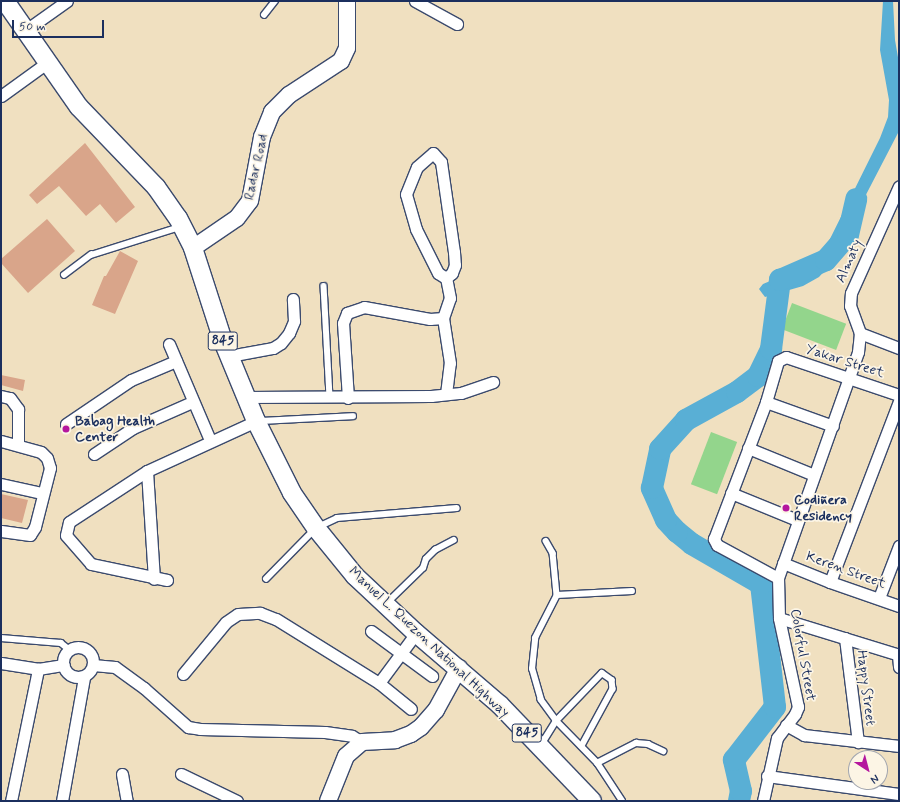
<!DOCTYPE html>
<html>
<head>
<meta charset="utf-8">
<style>
	body { margin:0 }
	#map { position:relative; width:900px; height:802px; overflow:hidden; background:#f0e0c0; font-family:Mynerve,sans-serif }
	div>[style] { position:absolute }
	.green>* { inset:0; background:#93d58c; transform-origin:0 0 }
	.water>* { inset:0; background:#59afd5 }
	.river>* { height:22px; margin:-11px; padding:0 11px; transform-origin:11px; border-radius:11px; background:#59afd5 }
	.building>* { inset:0; background:#d9a58a }
	.roads { filter:drop-shadow(1px 0 #3b4a6d) drop-shadow(-1px 0 #3b4a6d) drop-shadow(0 1px #3b4a6d) drop-shadow(0 -1px #3b4a6d) }
	.lane>* { height:5.5px; margin:-2.75px; padding:0 2.75px; transform-origin:2.75px; border-radius:2.75px; background:#fff }
	.street>* { height:11px; margin:-5.5px; padding:0 5.5px; transform-origin:5.5px; border-radius:5.5px; background:#fff }
	.street>.ring { margin:-5.5px; padding:0; box-sizing:content-box; background:none; border:11px solid #fff; border-radius:50% }
	.secondary>* { height:16px; margin:-8px; padding:0 8px; transform-origin:8px; border-radius:8px; background:#fff }
	.primary>* { height:18px; margin:-9px; padding:0 9px; transform-origin:9px; border-radius:9px; background:#fff }
	.dots>* { width:11px; height:11px; translate:-50% -50%; box-sizing:border-box; border:2px solid #fcf5e5; border-radius:50% }
	span { translate:-50% -50%; white-space:nowrap; text-align:center; line-height:1.15; -webkit-text-stroke:3.5px #fcf5e5; paint-order:stroke }
	.shield-label span { padding:1px 3px; background:#fcf5e5; border:1px solid; border-radius:3px; -webkit-text-stroke-width:0 }
	.shield-label { font-size:13px; color:#1b2f5e; font-weight:700 }
	.street-label { font-size:14px; color:#1b2f5e }
	.poi-label { font-size:14px; color:#1b2f5e; font-weight:700 }
	.left { translate:0 -50%; text-align:left }
	.frame { position:absolute; inset:0; border:2px solid #1b2f5e; pointer-events:none }
	.north { position:absolute; left:848px; top:750px; width:40px; height:40px; box-sizing:border-box; background:#fcf5e5; border:1px solid #a2a6af; border-radius:50%; rotate:144deg; font-size:11px; font-weight:700; line-height:16px; text-align:center; color:#1b2f5e }
	.north::after { content:''; display:block; margin:auto; width:14px; height:18px; background:#b5179e; clip-path:polygon(50% 0,100% 100%,50% 72%,0 100%) }
	.scale { position:absolute; left:12px; top:20px; width:92px; height:18px; box-sizing:border-box; border:2px solid #1b2f5e; border-top:0; padding-left:5px; font-size:12px; line-height:14px; white-space:nowrap; color:#1b2f5e; -webkit-text-stroke:3px #fcf5e5; paint-order:stroke }
</style>
</head>
<body>
<div id="map">
	<div class="green">
		<div style="left:792px;top:303px;width:58px;height:28px;rotate:21deg"></div>
		<div style="left:711px;top:432px;width:28px;height:56px;rotate:21deg"></div>
	</div>
	<div class="water">
		<div style="clip-path:polygon(883px 1px,893px 1px,895px 40px,899px 63px,898px 133px,829px 266px,819px 277px,803px 286px,765px 297px,759px 289px,763px 284px,813px 263px,822px 255px,880px 138px,888px 117px,889px 100px,880px 50px)"></div>
	</div>
	<div class="river">
		<div style="left:739px;top:801px;width:10px;rotate:-79deg"></div>
		<div style="left:741px;top:791px;width:32px;rotate:-103deg"></div>
		<div style="left:734px;top:760px;width:67px;rotate:-52.3deg"></div>
		<div style="left:775px;top:707px;width:124px;rotate:-96.5deg"></div>
		<div style="left:761px;top:584px;width:80px;rotate:-149.9deg"></div>
		<div style="left:692px;top:544px;width:19px;rotate:-141deg"></div>
		<div style="left:677px;top:532px;width:16px;rotate:-133deg"></div>
		<div style="left:666px;top:520px;width:35px;rotate:-114deg"></div>
		<div style="left:652px;top:488px;width:40px;rotate:-78deg"></div>
		<div style="left:660px;top:449px;width:39px;rotate:-48deg"></div>
		<div style="left:686px;top:420px;width:58px;rotate:-28.8deg"></div>
		<div style="left:737px;top:392px;width:26px;rotate:-37deg"></div>
		<div style="left:758px;top:376px;width:30px;rotate:-64deg"></div>
		<div style="left:771px;top:349px;width:70px;rotate:-82.6deg"></div>
		<div style="left:780px;top:280px;width:50px;rotate:-23.5deg"></div>
		<div style="left:826px;top:260px;width:33px;rotate:-49deg"></div>
		<div style="left:848px;top:235px;width:37px;rotate:-77deg"></div>
	</div>
	<div class="building">
		<div style="clip-path:polygon(85px 143px,135px 207px,116px 223px,100px 204px,86px 216px,59px 186px,37px 204px,29px 195px)"></div>
		<div style="clip-path:polygon(47px 219px,75px 251px,28px 293px,1px 263px,1px 259px)"></div>
		<div style="clip-path:polygon(120px 251px,138px 261px,115px 314px,92px 305px,104px 276px,106px 276px)"></div>
		<div style="clip-path:polygon(1px 375px,25px 380px,23px 391px,1px 385px)"></div>
		<div style="clip-path:polygon(1px 494px,28px 500px,22px 523px,1px 518px)"></div>
	</div>
	<div class="roads">
		<div class="lane">
			<div style="left:264px;top:15px;width:18px;rotate:-52deg"></div>
			<div style="left:64px;top:275px;width:34px;rotate:-37deg"></div>
			<div style="left:91px;top:255px;width:93px;rotate:-17.5deg"></div>
			<div style="left:324px;top:286px;width:110px;rotate:86.9deg"></div>
			<div style="left:259px;top:421px;width:94px;rotate:-3deg"></div>
			<div style="left:546px;top:541px;width:14px;rotate:60deg"></div>
			<div style="left:553px;top:553px;width:42px;rotate:84.6deg"></div>
			<div style="left:266px;top:579px;width:71px;rotate:-45.6deg"></div>
			<div style="left:316px;top:528px;width:23px;rotate:-25deg"></div>
			<div style="left:337px;top:518px;width:120px;rotate:-4.8deg"></div>
			<div style="left:387px;top:603px;width:50px;rotate:-44.2deg"></div>
			<div style="left:423px;top:568px;width:9px;rotate:-72deg"></div>
			<div style="left:426px;top:559px;width:13px;rotate:-45deg"></div>
			<div style="left:435px;top:550px;width:21px;rotate:-28deg"></div>
			<div style="left:1px;top:638px;width:60px;rotate:4.8deg"></div>
			<div style="left:61px;top:643px;width:11px;rotate:38deg"></div>
			<div style="left:541px;top:745px;width:28px;rotate:-58deg"></div>
			<div style="left:556px;top:721px;width:66px;rotate:-46.2deg"></div>
			<div style="left:602px;top:673px;width:12px;rotate:35deg"></div>
			<div style="left:612px;top:680px;width:9px;rotate:84deg"></div>
			<div style="left:613px;top:689px;width:65px;rotate:118.5deg"></div>
			<div style="left:597px;top:763px;width:44px;rotate:-27.1deg"></div>
			<div style="left:636px;top:743px;width:12px;rotate:5deg"></div>
			<div style="left:648px;top:744px;width:17px;rotate:25deg"></div>
			<div style="left:622px;top:801px;width:45px;rotate:-123.3deg"></div>
			<div style="left:597px;top:763px;width:59px;rotate:-134.3deg"></div>
			<div style="left:556px;top:721px;width:26px;rotate:-126deg"></div>
			<div style="left:541px;top:700px;width:32px;rotate:-106deg"></div>
			<div style="left:532px;top:669px;width:31px;rotate:-84deg"></div>
			<div style="left:535px;top:638px;width:48px;rotate:-62.9deg"></div>
			<div style="left:557px;top:595px;width:75px;rotate:-3.1deg"></div>
		</div>
		<div class="street">
			<div style="left:415px;top:1px;width:48px;rotate:28.7deg"></div>
			<div style="left:26px;top:30px;width:50px;rotate:-35.3deg"></div>
			<div style="left:1px;top:96px;width:58px;rotate:-35.9deg"></div>
			<div style="left:433px;top:153px;width:12px;rotate:48deg"></div>
			<div style="left:441px;top:162px;width:91px;rotate:81.8deg"></div>
			<div style="left:454px;top:252px;width:13px;rotate:86deg"></div>
			<div style="left:455px;top:265px;width:9px;rotate:111deg"></div>
			<div style="left:452px;top:273px;width:8px;rotate:140deg"></div>
			<div style="left:446px;top:278px;width:9px;rotate:-148deg"></div>
			<div style="left:438px;top:273px;width:49px;rotate:-116.6deg"></div>
			<div style="left:416px;top:229px;width:36px;rotate:-106deg"></div>
			<div style="left:406px;top:194px;width:29px;rotate:-68deg"></div>
			<div style="left:417px;top:167px;width:21px;rotate:-41deg"></div>
			<div style="left:860px;top:333px;width:42px;rotate:21deg"></div>
			<div style="left:169px;top:344px;width:104px;rotate:66.9deg"></div>
			<div style="left:229px;top:356px;width:45px;rotate:-10.3deg"></div>
			<div style="left:273px;top:348px;width:9px;rotate:-32deg"></div>
			<div style="left:281px;top:343px;width:13px;rotate:-51deg"></div>
			<div style="left:289px;top:333px;width:13px;rotate:-67deg"></div>
			<div style="left:294px;top:321px;width:22px;rotate:-93deg"></div>
			<div style="left:446px;top:394px;width:31px;rotate:-83deg"></div>
			<div style="left:450px;top:363px;width:46px;rotate:-98.8deg"></div>
			<div style="left:443px;top:318px;width:21px;rotate:-71deg"></div>
			<div style="left:450px;top:298px;width:20px;rotate:-101deg"></div>
			<div style="left:1px;top:396px;width:9px;rotate:13deg"></div>
			<div style="left:10px;top:398px;width:14px;rotate:54deg"></div>
			<div style="left:18px;top:409px;width:36px;rotate:90deg"></div>
			<div style="left:247px;top:397px;width:184px;rotate:-0.3deg"></div>
			<div style="left:431px;top:396px;width:30px;rotate:-6deg"></div>
			<div style="left:461px;top:393px;width:34px;rotate:-19deg"></div>
			<div style="left:348px;top:398px;width:75px;rotate:-93.8deg"></div>
			<div style="left:343px;top:323px;width:11px;rotate:-68deg"></div>
			<div style="left:347px;top:313px;width:18px;rotate:-19deg"></div>
			<div style="left:364px;top:307px;width:67px;rotate:10.3deg"></div>
			<div style="left:430px;top:319px;width:13px;rotate:-4deg"></div>
			<div style="left:766px;top:402px;width:71px;rotate:19.7deg"></div>
			<div style="left:66px;top:424px;width:78px;rotate:-34.1deg"></div>
			<div style="left:131px;top:380px;width:49px;rotate:-22.9deg"></div>
			<div style="left:1px;top:441px;width:41px;rotate:15.4deg"></div>
			<div style="left:41px;top:452px;width:8px;rotate:45deg"></div>
			<div style="left:47px;top:458px;width:10px;rotate:73deg"></div>
			<div style="left:50px;top:468px;width:61px;rotate:104.3deg"></div>
			<div style="left:35px;top:527px;width:9px;rotate:122deg"></div>
			<div style="left:30px;top:535px;width:29px;rotate:-172deg"></div>
			<div style="left:748px;top:448px;width:71px;rotate:22.2deg"></div>
			<div style="left:94px;top:454px;width:47px;rotate:-33.7deg"></div>
			<div style="left:133px;top:428px;width:64px;rotate:-23.8deg"></div>
			<div style="left:147px;top:471px;width:108px;rotate:86.3deg"></div>
			<div style="left:1px;top:484px;width:42px;rotate:12.4deg"></div>
			<div style="left:731px;top:493px;width:71px;rotate:22.2deg"></div>
			<div style="left:783px;top:563px;width:51px;rotate:22deg"></div>
			<div style="left:830px;top:582px;width:73px;rotate:19.2deg"></div>
			<div style="left:778px;top:578px;width:69px;rotate:-151.6deg"></div>
			<div style="left:717px;top:545px;width:7px;rotate:-117deg"></div>
			<div style="left:714px;top:539px;width:147px;rotate:-69.2deg"></div>
			<div style="left:766px;top:402px;width:43px;rotate:-73.7deg"></div>
			<div style="left:778px;top:361px;width:9px;rotate:-27deg"></div>
			<div style="left:786px;top:357px;width:119px;rotate:18.6deg"></div>
			<div style="left:167px;top:580px;width:78px;rotate:-168.1deg"></div>
			<div style="left:91px;top:564px;width:38px;rotate:-131deg"></div>
			<div style="left:66px;top:535px;width:13px;rotate:-77deg"></div>
			<div style="left:69px;top:522px;width:93px;rotate:-33.2deg"></div>
			<div style="left:147px;top:471px;width:120px;rotate:-24.6deg"></div>
			<div style="left:830px;top:582px;width:194px;rotate:-69.1deg"></div>
			<div style="left:879px;top:598px;width:56px;rotate:-69deg"></div>
			<div style="left:779px;top:618px;width:126px;rotate:17.1deg"></div>
			<div style="left:371px;top:631px;width:76px;rotate:36.4deg"></div>
			<div style="left:845px;top:638px;width:105px;rotate:82.9deg"></div>
			<div class="ring" style="left:63px;top:647px;width:19px;height:19px"></div>
			<div style="left:898px;top:655px;width:12px;rotate:85deg"></div>
			<div style="left:1px;top:663px;width:37px;rotate:9deg"></div>
			<div style="left:38px;top:669px;width:26px;rotate:-9deg"></div>
			<div style="left:93px;top:665px;width:22px;rotate:5deg"></div>
			<div style="left:115px;top:667px;width:36px;rotate:36deg"></div>
			<div style="left:144px;top:688px;width:59px;rotate:41.6deg"></div>
			<div style="left:188px;top:727px;width:12px;rotate:9deg"></div>
			<div style="left:200px;top:729px;width:125px;rotate:1.4deg"></div>
			<div style="left:325px;top:732px;width:27px;rotate:8deg"></div>
			<div style="left:352px;top:736px;width:12px;rotate:31deg"></div>
			<div style="left:183px;top:674px;width:67px;rotate:-50.4deg"></div>
			<div style="left:226px;top:622px;width:14px;rotate:-34deg"></div>
			<div style="left:238px;top:614px;width:22px;rotate:-3deg"></div>
			<div style="left:260px;top:613px;width:17px;rotate:21deg"></div>
			<div style="left:276px;top:619px;width:121px;rotate:31.9deg"></div>
			<div style="left:379px;top:683px;width:41px;rotate:39.1deg"></div>
			<div style="left:379px;top:683px;width:62px;rotate:-53.5deg"></div>
			<div style="left:786px;top:725px;width:21px;rotate:29deg"></div>
			<div style="left:804px;top:735px;width:96px;rotate:6.6deg"></div>
			<div style="left:122px;top:774px;width:27px;rotate:80deg"></div>
			<div style="left:181px;top:774px;width:62px;rotate:25.7deg"></div>
			<div style="left:767px;top:776px;width:133px;rotate:7.8deg"></div>
			<div style="left:11px;top:801px;width:135px;rotate:-78.4deg"></div>
			<div style="left:62px;top:801px;width:126px;rotate:-79.9deg"></div>
			<div style="left:763px;top:801px;width:65px;rotate:-77.5deg"></div>
			<div style="left:777px;top:738px;width:30px;rotate:-53deg"></div>
			<div style="left:795px;top:714px;width:8px;rotate:-67deg"></div>
			<div style="left:798px;top:707px;width:91px;rotate:-102.1deg"></div>
			<div style="left:779px;top:618px;width:40px;rotate:-91.4deg"></div>
			<div style="left:778px;top:578px;width:240px;rotate:-70.5deg"></div>
			<div style="left:858px;top:352px;width:19px;rotate:-84deg"></div>
			<div style="left:860px;top:333px;width:29px;rotate:-110deg"></div>
			<div style="left:850px;top:306px;width:13px;rotate:-86deg"></div>
			<div style="left:851px;top:293px;width:117px;rotate:-65.8deg"></div>
		</div>
		<div class="secondary">
			<div style="left:193px;top:248px;width:53px;rotate:-34.3deg"></div>
			<div style="left:237px;top:218px;width:21px;rotate:-53deg"></div>
			<div style="left:250px;top:201px;width:65px;rotate:-79.4deg"></div>
			<div style="left:262px;top:137px;width:27px;rotate:-68deg"></div>
			<div style="left:272px;top:112px;width:24px;rotate:-45deg"></div>
			<div style="left:289px;top:95px;width:62px;rotate:-33.2deg"></div>
			<div style="left:341px;top:61px;width:14px;rotate:-65deg"></div>
			<div style="left:347px;top:48px;width:47px;rotate:-90deg"></div>
			<div style="left:328px;top:801px;width:48px;rotate:-68.2deg"></div>
			<div style="left:346px;top:756px;width:21px;rotate:-41deg"></div>
			<div style="left:362px;top:742px;width:33px;rotate:-3deg"></div>
			<div style="left:395px;top:740px;width:17px;rotate:-21deg"></div>
			<div style="left:411px;top:734px;width:12px;rotate:-35deg"></div>
			<div style="left:421px;top:727px;width:23px;rotate:-49deg"></div>
			<div style="left:436px;top:710px;width:48px;rotate:-61.3deg"></div>
		</div>
		<div class="primary">
			<div style="left:5px;top:1px;width:129px;rotate:55.1deg"></div>
			<div style="left:79px;top:107px;width:111px;rotate:46.1deg"></div>
			<div style="left:156px;top:187px;width:38px;rotate:55deg"></div>
			<div style="left:178px;top:218px;width:34px;rotate:63deg"></div>
			<div style="left:193px;top:248px;width:98px;rotate:72.1deg"></div>
			<div style="left:223px;top:341px;width:87px;rotate:67.6deg"></div>
			<div style="left:256px;top:421px;width:80px;rotate:63.4deg"></div>
			<div style="left:292px;top:493px;width:42px;rotate:55.6deg"></div>
			<div style="left:316px;top:528px;width:62px;rotate:50.9deg"></div>
			<div style="left:355px;top:576px;width:83px;rotate:43.1deg"></div>
			<div style="left:416px;top:633px;width:111px;rotate:40.6deg"></div>
			<div style="left:500px;top:705px;width:133px;rotate:46.2deg"></div>
		</div>
	</div>
	<div class="dots">
		<div style="left:66px;top:429px;background:#b5179e"></div>
		<div style="left:786px;top:508px;background:#b5179e"></div>
	</div>
	<div class="shield-label">
		<span style="left:223px;top:341px">845</span>
		<span style="left:527px;top:733px">845</span>
	</div>
	<div class="street-label">
		<span style="left:256px;top:167px;rotate:-77deg">Radar Road</span>
		<span style="left:849px;top:261px;rotate:-66deg">Almaty</span>
		<span style="left:845px;top:361px;rotate:18deg">Yakar Street</span>
		<span style="left:846px;top:570px;rotate:20deg">Keren Street</span>
		<span style="left:429px;top:642px;rotate:43deg">Manuel L. Quezon National Highway</span>
		<span style="left:803px;top:655px;rotate:80deg">Colorful Street</span>
		<span style="left:866px;top:688px;rotate:83deg">Happy Street</span>
	</div>
	<div class="poi-label">
		<span class="left" style="left:75px;top:429px">Babag Health<br>Center</span>
		<span class="left" style="left:794px;top:508px">Codiñera<br>Residency</span>
	</div>
	<div class="frame"></div>
	<div class="north">N</div>
	<div class="scale">50 m</div>
</div>
</body>
</html>
